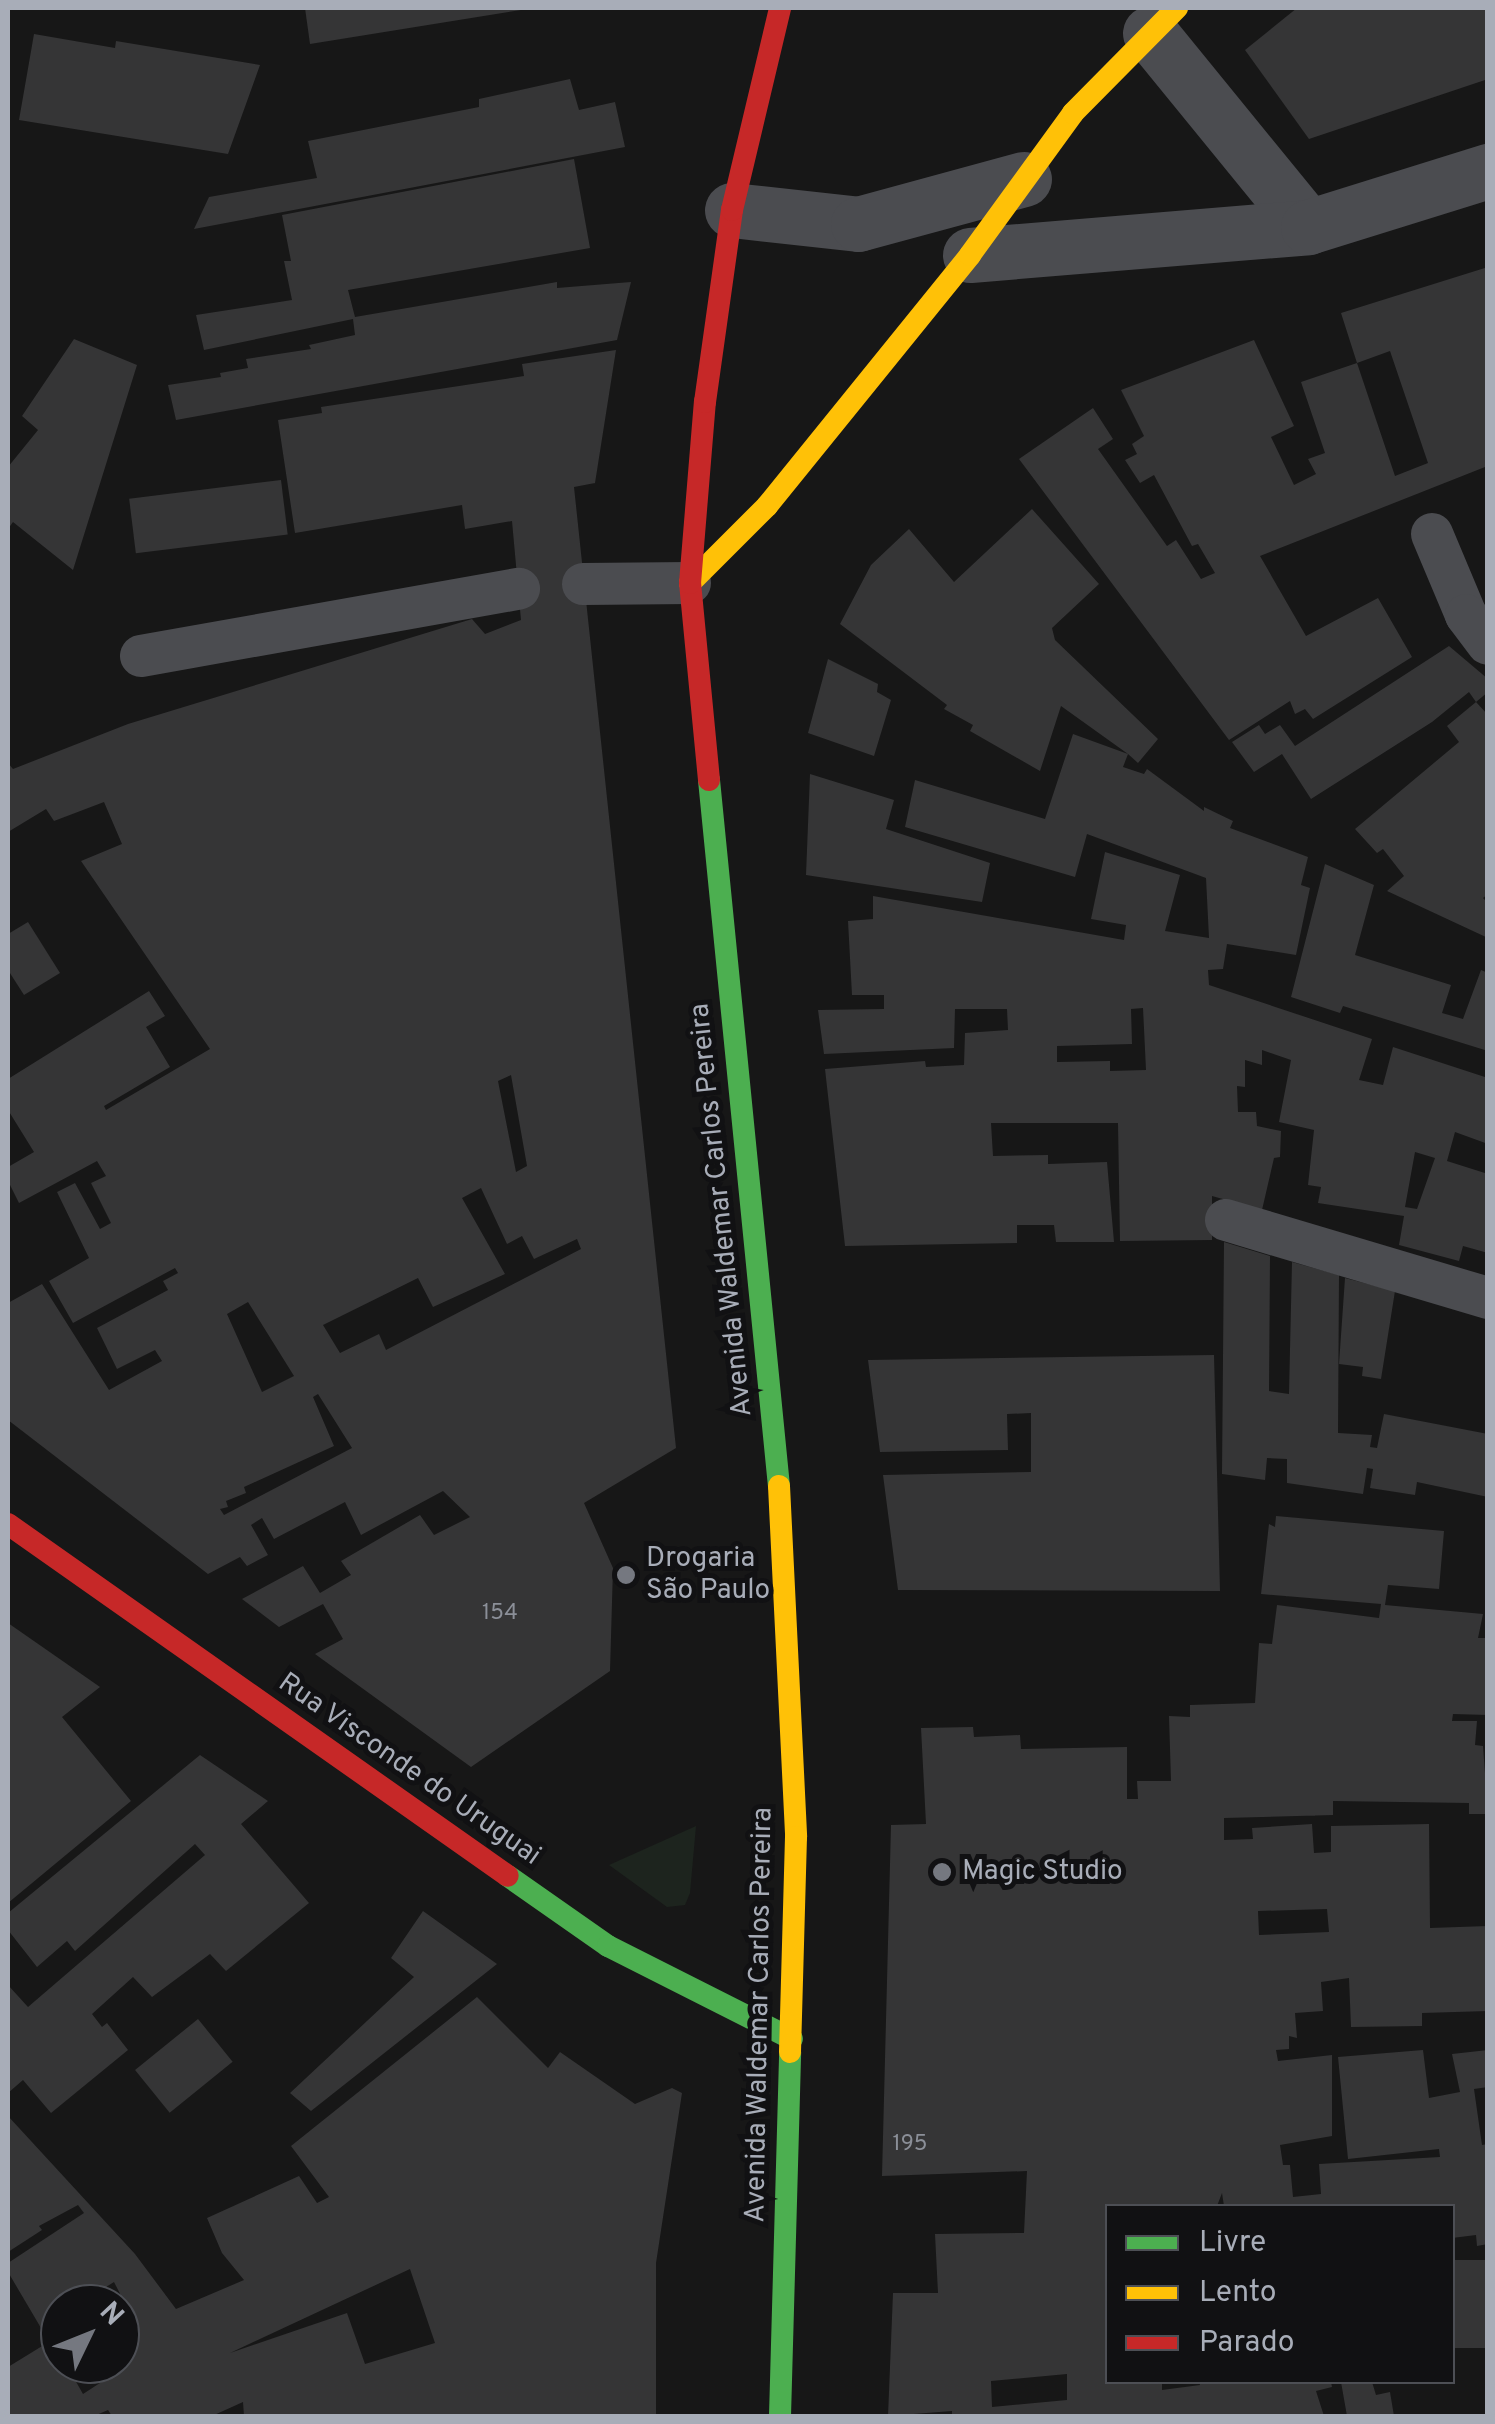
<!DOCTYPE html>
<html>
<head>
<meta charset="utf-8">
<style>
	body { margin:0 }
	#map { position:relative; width:1495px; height:2424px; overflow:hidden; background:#171717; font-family:Overpass,sans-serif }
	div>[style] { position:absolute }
	.green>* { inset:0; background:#1d241e }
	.building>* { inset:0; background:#353536; transform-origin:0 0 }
	.lane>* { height:42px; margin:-21px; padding:0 21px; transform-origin:21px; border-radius:21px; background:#4b4c50 }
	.street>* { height:55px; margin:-27.5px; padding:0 27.5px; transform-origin:27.5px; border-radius:27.5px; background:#4b4c50 }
	.fast>* { height:22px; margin:-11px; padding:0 11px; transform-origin:11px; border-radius:11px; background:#4caf50 }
	.slow>* { height:22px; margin:-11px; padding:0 11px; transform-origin:11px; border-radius:11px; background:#ffc107 }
	.jam>* { height:22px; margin:-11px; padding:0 11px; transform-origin:11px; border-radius:11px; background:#c62828 }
	.dots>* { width:28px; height:28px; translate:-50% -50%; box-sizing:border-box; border:5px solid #111113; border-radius:50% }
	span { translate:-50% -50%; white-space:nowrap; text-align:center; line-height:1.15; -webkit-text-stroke:10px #111113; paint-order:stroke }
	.number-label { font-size:22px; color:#8b8f98 }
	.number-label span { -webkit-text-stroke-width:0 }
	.street-label { font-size:28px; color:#a8adb8 }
	.poi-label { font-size:28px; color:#a8adb8 }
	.left { translate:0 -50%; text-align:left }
	.frame { position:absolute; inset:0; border:10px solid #a8adb8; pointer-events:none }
	.legend { position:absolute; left:1105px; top:2204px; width:350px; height:180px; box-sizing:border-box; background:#111113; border:2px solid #4d4f55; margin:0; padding:12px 18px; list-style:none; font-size:30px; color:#a8adb8 }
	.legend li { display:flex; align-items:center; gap:20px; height:50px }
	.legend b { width:50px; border:2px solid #4d4f55 }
	.north { position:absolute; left:40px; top:2284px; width:100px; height:100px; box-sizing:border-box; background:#111113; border:2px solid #4d4f55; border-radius:50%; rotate:47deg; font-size:28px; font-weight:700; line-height:40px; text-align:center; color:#a8adb8 }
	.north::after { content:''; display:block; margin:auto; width:35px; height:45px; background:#757880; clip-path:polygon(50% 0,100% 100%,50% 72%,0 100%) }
</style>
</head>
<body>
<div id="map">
	<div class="green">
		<div style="clip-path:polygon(696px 1826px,690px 1893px,685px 1905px,667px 1907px,609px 1865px)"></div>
	</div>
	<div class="building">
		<div style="clip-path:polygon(305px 8px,520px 8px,521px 10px,310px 44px)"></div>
		<div style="clip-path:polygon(1297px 8px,1488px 8px,1488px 79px,1309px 139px,1245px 50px)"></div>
		<div style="clip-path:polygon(34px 34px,115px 48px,116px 41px,260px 65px,228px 154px,19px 120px)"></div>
		<div style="clip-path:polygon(570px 79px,579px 110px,615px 102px,625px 147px,194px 229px,209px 197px,317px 178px,308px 141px,479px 107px,479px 99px)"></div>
		<div style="clip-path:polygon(574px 159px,590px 248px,348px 290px,355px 317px,557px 282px,557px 288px,631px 282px,617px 340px,176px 420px,168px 385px,221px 377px,220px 373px,248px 368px,246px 359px,311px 349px,309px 345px,355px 335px,353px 319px,204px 350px,196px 315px,292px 300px,284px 261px,291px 261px,282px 215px)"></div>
		<div style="clip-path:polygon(1488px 267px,1488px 474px,1485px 467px,1260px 556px,1306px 636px,1378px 598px,1412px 657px,1313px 719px,1305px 709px,1295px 714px,1290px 701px,1229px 740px,1019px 459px,1093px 408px,1113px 439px,1098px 449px,1167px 546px,1176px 540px,1201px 579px,1215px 573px,1198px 544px,1192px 546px,1154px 475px,1140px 483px,1125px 460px,1137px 454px,1132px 444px,1144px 436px,1121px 390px,1254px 340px,1294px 426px,1271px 437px,1294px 485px,1316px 474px,1308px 459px,1325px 453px,1301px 382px,1357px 363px,1395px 476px,1428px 463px,1390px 351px,1357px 363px,1341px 313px)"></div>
		<div style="clip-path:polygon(74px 339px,137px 365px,73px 570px,13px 522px,8px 529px,8px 467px,38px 430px,22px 416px)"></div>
		<div style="clip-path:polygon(evenodd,616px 350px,595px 483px,574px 487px,676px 1448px,584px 1503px,613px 1568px,610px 1671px,471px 1767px,315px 1654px,343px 1639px,323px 1604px,279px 1627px,242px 1599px,303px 1566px,320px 1593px,351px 1575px,341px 1561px,420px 1515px,434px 1535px,470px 1517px,443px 1491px,361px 1535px,345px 1502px,274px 1539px,262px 1518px,251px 1525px,268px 1555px,247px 1566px,240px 1557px,208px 1574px,8px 1420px,8px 1303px,42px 1284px,109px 1390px,162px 1361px,155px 1350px,117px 1369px,97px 1328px,168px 1290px,163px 1281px,178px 1273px,175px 1268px,73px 1323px,49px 1281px,89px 1258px,57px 1192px,75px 1183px,100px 1229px,111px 1223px,91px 1183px,106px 1176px,97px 1161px,19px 1203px,8px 1181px,8px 1167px,34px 1152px,8px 1110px,8px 1079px,149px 991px,165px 1016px,146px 1027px,170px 1067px,104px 1106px,106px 1110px,210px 1049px,81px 861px,122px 844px,104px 802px,54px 821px,46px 809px,8px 832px,8px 763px,13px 769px,128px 724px,472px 619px,485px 634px,521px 620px,512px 521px,465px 529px,462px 505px,295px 533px,278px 420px,322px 413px,321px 407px,524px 376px,522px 364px,616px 350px,511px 1075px,527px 1166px,516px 1172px,498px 1081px,511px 1075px,616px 350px,481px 1188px,507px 1244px,522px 1236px,534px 1259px,577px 1239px,581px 1249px,386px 1350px,379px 1334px,340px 1353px,323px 1325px,418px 1278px,433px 1307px,505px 1274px,462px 1198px,481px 1188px,616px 350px,248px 1302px,294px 1376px,262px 1392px,227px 1314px,248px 1302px,616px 350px,318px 1394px,352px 1448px,224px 1515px,220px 1509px,228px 1507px,226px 1501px,246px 1493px,244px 1487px,334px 1446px,313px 1397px,318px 1394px)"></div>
		<div style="left:281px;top:480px;width:55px;height:153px;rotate:83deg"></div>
		<div style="clip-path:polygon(evenodd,1032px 509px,1099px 584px,1052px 628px,1055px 640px,1158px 739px,1138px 763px,1128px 754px,1123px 767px,1144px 774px,1147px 769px,1204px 811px,1204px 807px,1233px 821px,1230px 828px,1308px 857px,1301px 885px,1310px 888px,1296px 955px,1227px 944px,1223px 969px,1208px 970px,1209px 985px,1372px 1039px,1359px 1080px,1383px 1085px,1393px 1047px,1488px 1078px,1488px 1144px,1455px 1132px,1447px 1161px,1488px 1174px,1488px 1253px,1463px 1246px,1459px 1261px,1399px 1245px,1404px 1216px,1318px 1203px,1321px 1187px,1308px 1185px,1314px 1130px,1279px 1122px,1291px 1060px,1262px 1050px,1262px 1065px,1245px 1060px,1245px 1087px,1237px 1086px,1238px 1112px,1256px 1112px,1257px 1126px,1281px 1131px,1280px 1157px,1274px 1158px,1262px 1210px,1212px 1196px,1212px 1240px,1120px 1241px,1118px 1123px,991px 1123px,993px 1156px,1048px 1155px,1048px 1164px,1107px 1162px,1114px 1242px,1056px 1242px,1054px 1225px,1017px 1225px,1017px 1243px,845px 1246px,825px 1069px,925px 1061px,926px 1067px,964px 1065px,965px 1033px,1008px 1030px,1007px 1009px,955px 1009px,954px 1048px,824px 1054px,818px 1010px,884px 1009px,884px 995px,852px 995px,848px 921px,873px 919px,873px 896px,1124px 940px,1126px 925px,1091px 919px,1105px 852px,1180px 875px,1165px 931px,1209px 938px,1206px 878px,1087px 834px,1075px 877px,905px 827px,915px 780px,1045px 819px,1073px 734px,1128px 754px,1061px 706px,1040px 771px,970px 731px,973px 725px,944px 709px,947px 705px,840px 624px,871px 565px,909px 529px,954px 582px,1032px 509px,1143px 1008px,1146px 1070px,1110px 1071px,1110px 1061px,1057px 1062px,1057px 1046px,1132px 1044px,1131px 1009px,1143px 1008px,1032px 509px,1415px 1152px,1435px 1158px,1417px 1209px,1405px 1207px,1415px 1152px)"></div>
		<div style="clip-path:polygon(1449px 646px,1488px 679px,1488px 692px,1476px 702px,1469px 692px,1432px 722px,1311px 799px,1282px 754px,1254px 772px,1232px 742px,1259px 725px,1265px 734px,1280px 725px,1295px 746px)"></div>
		<div style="clip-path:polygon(828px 659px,878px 684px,877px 692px,891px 700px,874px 756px,808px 733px)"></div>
		<div style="clip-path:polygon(1476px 702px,1488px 715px,1488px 894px,1483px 898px,1488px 903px,1488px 938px,1387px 891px,1404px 876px,1383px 849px,1377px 853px,1355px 829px,1459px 742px,1447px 726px)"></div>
		<div style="clip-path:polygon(810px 774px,894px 800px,886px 829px,990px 863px,982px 902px,806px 875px)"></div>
		<div style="clip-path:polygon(1325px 864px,1374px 885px,1355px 955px,1451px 985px,1442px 1013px,1463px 1019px,1481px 970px,1488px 973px,1488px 1051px,1343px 1006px,1340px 1013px,1291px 997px)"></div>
		<div style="clip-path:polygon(28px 922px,60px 973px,24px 995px,8px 970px,8px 934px)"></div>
		<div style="clip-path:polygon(1224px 1242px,1270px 1256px,1269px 1391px,1289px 1394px,1292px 1262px,1339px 1275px,1338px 1433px,1372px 1435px,1370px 1447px,1377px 1448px,1384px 1414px,1488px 1434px,1488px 1497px,1417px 1482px,1415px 1495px,1370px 1488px,1373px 1469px,1367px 1468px,1363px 1494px,1287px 1483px,1287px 1459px,1267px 1458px,1265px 1480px,1222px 1474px)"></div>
		<div style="clip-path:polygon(1345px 1278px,1395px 1291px,1381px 1379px,1362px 1376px,1363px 1367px,1339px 1364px)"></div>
		<div style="clip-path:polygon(1214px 1355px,1220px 1591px,898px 1590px,883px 1475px,1031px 1472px,1031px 1413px,1007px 1414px,1008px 1450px,880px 1452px,868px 1360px)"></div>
		<div style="clip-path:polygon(evenodd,1276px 1516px,1444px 1531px,1439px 1589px,1388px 1585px,1385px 1605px,1483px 1614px,1478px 1638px,1488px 1638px,1488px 1715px,1453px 1714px,1452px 1721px,1477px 1721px,1475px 1745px,1483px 1746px,1488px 1814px,1469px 1814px,1469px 1803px,1333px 1801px,1333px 1815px,1224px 1818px,1224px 1840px,1253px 1839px,1252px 1828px,1312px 1824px,1314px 1853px,1331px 1852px,1331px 1826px,1429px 1824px,1430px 1928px,1488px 1926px,1488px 2011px,1422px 2013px,1422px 2026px,1351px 2027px,1349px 1978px,1321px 1982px,1323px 2011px,1295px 2013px,1297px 2038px,1289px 2036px,1289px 2049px,1276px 2050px,1278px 2061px,1332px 2055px,1332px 2136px,1280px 2145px,1283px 2165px,1290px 2165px,1293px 2197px,1321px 2194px,1319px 2164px,1440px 2157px,1439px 2149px,1348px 2159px,1338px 2057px,1423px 2050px,1429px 2098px,1460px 2092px,1452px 2054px,1488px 2050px,1488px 2087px,1474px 2089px,1482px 2145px,1488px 2144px,1488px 2244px,1477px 2246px,1476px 2235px,1452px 2238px,1452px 2206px,1224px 2206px,1222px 2193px,1217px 2206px,1108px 2206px,1108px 2382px,1162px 2382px,1162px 2390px,1200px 2385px,1199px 2382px,1331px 2382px,1332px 2387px,1316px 2391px,1324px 2416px,952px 2416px,952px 2411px,888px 2416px,893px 2293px,938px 2293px,935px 2234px,1024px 2233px,1027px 2171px,882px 2176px,891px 1825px,926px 1824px,921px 1728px,973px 1727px,974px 1737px,1020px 1735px,1021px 1749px,1127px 1747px,1127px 1799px,1138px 1799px,1137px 1781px,1171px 1781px,1169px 1716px,1190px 1717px,1190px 1705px,1255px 1703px,1259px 1643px,1272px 1644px,1277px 1605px,1379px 1618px,1381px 1604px,1261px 1594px,1269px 1524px,1275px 1527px,1276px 1516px,1327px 1909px,1329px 1932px,1259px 1935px,1258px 1911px,1327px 1909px,1276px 1516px,1067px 2374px,1067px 2400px,992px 2407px,991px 2381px,1067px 2374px)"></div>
		<div style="clip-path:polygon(8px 1623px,100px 1687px,62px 1717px,131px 1801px,8px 1903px)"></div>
		<div style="clip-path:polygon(200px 1755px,268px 1801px,241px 1824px,309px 1903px,226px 1971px,210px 1954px,152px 1997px,133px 1977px,92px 2014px,102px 2027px,107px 2023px,128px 2050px,51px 2113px,23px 2080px,8px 2093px,8px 1985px,28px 2007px,205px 1855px,195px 1844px,75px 1951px,67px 1941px,37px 1967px,8px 1930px,8px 1913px)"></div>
		<div style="clip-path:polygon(423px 1911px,497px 1964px,311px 2111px,290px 2093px,414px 1977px,391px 1958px)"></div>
		<div style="clip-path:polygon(evenodd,477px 1997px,548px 2068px,560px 2052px,635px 2104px,672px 2088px,682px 2093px,656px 2263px,656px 2416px,244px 2416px,243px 2402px,212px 2416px,112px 2416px,108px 2410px,94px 2416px,8px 2416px,8px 2367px,52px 2340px,60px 2364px,66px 2364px,83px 2394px,103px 2381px,93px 2364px,120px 2364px,120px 2331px,135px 2323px,114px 2282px,79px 2304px,60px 2304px,60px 2316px,41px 2328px,8px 2272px,8px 2263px,84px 2213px,78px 2205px,39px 2226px,42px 2230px,8px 2252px,8px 2116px,135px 2254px,176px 2309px,244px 2280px,222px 2253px,207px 2218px,299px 2176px,317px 2203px,329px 2197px,291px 2146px,477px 1997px,410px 2269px,435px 2343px,365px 2364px,347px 2313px,230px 2353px,410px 2269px)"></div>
		<div style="left:198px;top:2019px;width:55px;height:81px;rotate:51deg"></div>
		<div style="left:1488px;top:2260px;width:88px;height:36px;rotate:90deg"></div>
		<div style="clip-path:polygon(1341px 2382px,1372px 2382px,1376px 2395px,1390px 2392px,1394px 2416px,1347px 2416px)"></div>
	</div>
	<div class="lane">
		<div style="left:1432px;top:534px;width:88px;rotate:67.2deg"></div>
		<div style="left:1466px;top:615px;width:36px;rotate:53deg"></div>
		<div style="left:583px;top:584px;width:107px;rotate:-0.5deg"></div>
		<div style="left:141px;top:656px;width:384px;rotate:-10.1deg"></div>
		<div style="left:1226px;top:1220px;width:273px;rotate:16.6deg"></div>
	</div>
	<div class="street">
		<div style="left:1150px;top:33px;width:250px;rotate:50.8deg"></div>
		<div style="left:732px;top:210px;width:127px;rotate:6.3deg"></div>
		<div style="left:858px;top:224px;width:172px;rotate:-15.2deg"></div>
		<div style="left:970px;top:255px;width:339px;rotate:-4.7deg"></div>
		<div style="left:1308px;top:227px;width:189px;rotate:-17.3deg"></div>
	</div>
	<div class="fast">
		<div style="left:709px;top:780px;width:709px;rotate:84.34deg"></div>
		<div style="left:508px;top:1876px;width:122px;rotate:35deg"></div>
		<div style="left:608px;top:1946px;width:206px;rotate:26.8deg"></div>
		<div style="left:780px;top:2416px;width:364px;rotate:-88.4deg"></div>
	</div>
	<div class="slow">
		<div style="left:690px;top:583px;width:109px;rotate:-45deg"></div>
		<div style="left:767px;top:506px;width:323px;rotate:-51deg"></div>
		<div style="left:970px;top:255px;width:175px;rotate:-54deg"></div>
		<div style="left:1073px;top:113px;width:148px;rotate:-45.3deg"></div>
		<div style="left:779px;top:1486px;width:351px;rotate:87.2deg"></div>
		<div style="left:796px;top:1837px;width:215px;rotate:91.6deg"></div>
	</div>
	<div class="jam">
		<div style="left:709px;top:780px;width:198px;rotate:-95.5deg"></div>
		<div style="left:690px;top:583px;width:182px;rotate:-85.3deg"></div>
		<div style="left:705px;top:402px;width:194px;rotate:-82deg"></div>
		<div style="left:732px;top:210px;width:208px;rotate:-76.6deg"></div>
		<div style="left:8px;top:1524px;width:611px;rotate:35.15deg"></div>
	</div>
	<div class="dots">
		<div style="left:626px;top:1575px;background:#757880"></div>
		<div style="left:942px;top:1872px;background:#757880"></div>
	</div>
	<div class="number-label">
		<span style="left:500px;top:1614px">154</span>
		<span style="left:910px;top:2145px">195</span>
	</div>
	<div class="street-label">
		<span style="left:722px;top:1210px;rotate:-96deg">Avenida Waldemar Carlos Pereira</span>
		<span style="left:409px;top:1770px;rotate:35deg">Rua Visconde do Uruguai</span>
		<span style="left:760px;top:2015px;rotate:-89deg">Avenida Waldemar Carlos Pereira</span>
	</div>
	<div class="poi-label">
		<span class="left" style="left:646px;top:1575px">Drogaria<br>São Paulo</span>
		<span class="left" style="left:962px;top:1872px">Magic Studio</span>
	</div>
	<div class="frame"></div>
	<ul class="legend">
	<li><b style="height:12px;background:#4caf50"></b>Livre</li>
	<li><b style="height:12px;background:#ffc107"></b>Lento</li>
	<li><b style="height:12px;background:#c62828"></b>Parado</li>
	</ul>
	<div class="north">N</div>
</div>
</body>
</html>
